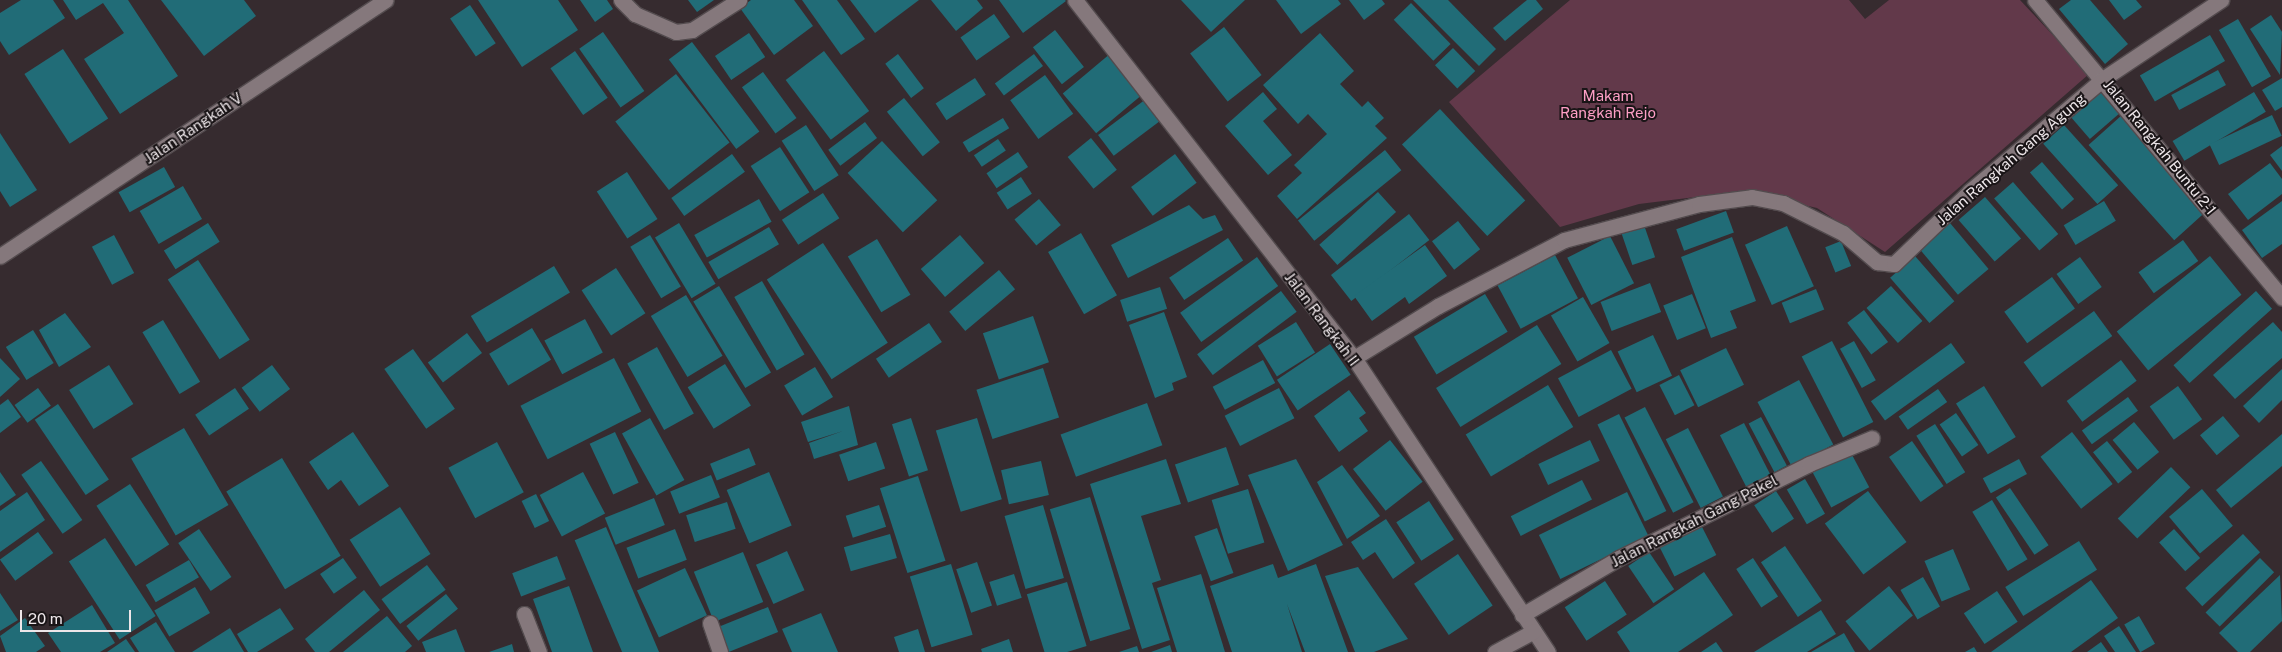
<!DOCTYPE html>
<html>
<head>
<meta charset="utf-8">
<style>
	body { margin:0 }
	#map { position:relative; width:2282px; height:652px; overflow:hidden; background:#362b2f; font-family:"Public Sans",sans-serif }
	div>[style] { position:absolute }
	.green>* { inset:0; background:#62394a }
	.building>* { inset:0; background:#216c77; transform-origin:0 0 }
	.roads { filter:drop-shadow(1px 0 #534b4e) drop-shadow(-1px 0 #534b4e) drop-shadow(0 1px #534b4e) drop-shadow(0 -1px #534b4e) }
	.street>* { height:15px; margin:-7.5px; padding:0 7.5px; transform-origin:7.5px; border-radius:7.5px; background:#85787c }
	span { translate:-50% -50%; white-space:nowrap; text-align:center; line-height:1.15; -webkit-text-stroke:4px #1a1517; paint-order:stroke }
	.park-label { font-size:15px; color:#fd9ec5 }
	.street-label { font-size:15px; color:#ede6e9 }
	.scale { position:absolute; left:20px; top:610px; width:111px; height:22px; box-sizing:border-box; border:2px solid #ede6e9; border-top:0; padding-left:6px; font-size:15px; line-height:18px; white-space:nowrap; color:#ede6e9; -webkit-text-stroke:4px #1a1517; paint-order:stroke }
</style>
</head>
<body>
<div id="map">
	<div class="green">
		<div style="clip-path:polygon(1570px 0,1849px 0,1865px 19px,1889px 0,2020px 0,2089px 74px,1885px 252px,1817px 208px,1744px 191px,1639px 204px,1560px 227px,1449px 102px)"></div>
	</div>
	<div class="building">
		<div style="clip-path:polygon(21px 0,53px 0,65px 18px,9px 55px,0 41px,0 13px)"></div>
		<div style="clip-path:polygon(63px 0,128px 0,178px 76px,120px 114px,84px 59px,124px 33px,103px 3px,76px 20px)"></div>
		<div style="clip-path:polygon(161px 0,244px 0,256px 16px,204px 56px)"></div>
		<div style="clip-path:polygon(478px 0,558px 0,578px 30px,522px 67px)"></div>
		<div style="clip-path:polygon(580px 0,607px 0,613px 9px,595px 22px)"></div>
		<div style="clip-path:polygon(688px 0,714px 0,697px 12px)"></div>
		<div style="clip-path:polygon(751px 0,794px 0,813px 26px,774px 55px,740px 8px)"></div>
		<div style="clip-path:polygon(802px 0,837px 0,865px 39px,841px 55px)"></div>
		<div style="clip-path:polygon(850px 0,919px 0,875px 33px)"></div>
		<div style="clip-path:polygon(931px 0,977px 0,983px 8px,956px 31px)"></div>
		<div style="clip-path:polygon(999px 0,1065px 0,1066px 1px,1023px 33px)"></div>
		<div style="clip-path:polygon(1181px 0,1245px 0,1211px 32px)"></div>
		<div style="clip-path:polygon(1276px 0,1338px 0,1341px 4px,1301px 34px)"></div>
		<div style="clip-path:polygon(1349px 0,1382px 0,1385px 4px,1364px 20px)"></div>
		<div style="clip-path:polygon(1413px 0,1448px 0,1496px 49px,1479px 66px)"></div>
		<div style="clip-path:polygon(1527px 0,1536px 0,1543px 9px,1505px 41px,1493px 28px)"></div>
		<div style="clip-path:polygon(2071px 0,2090px 0,2128px 44px,2105px 64px,2059px 9px)"></div>
		<div style="clip-path:polygon(2109px 0,2136px 0,2142px 7px,2124px 20px)"></div>
		<div style="left:1411px;top:3px;width:57px;height:24px;rotate:46deg"></div>
		<div style="left:470px;top:5px;width:46px;height:24px;rotate:56deg"></div>
		<div style="left:994px;top:14px;width:28px;height:41px;rotate:55deg"></div>
		<div style="clip-path:polygon(2271px 15px,2282px 32px,2280px 75px,2250px 29px)"></div>
		<div style="left:2238px;top:19px;width:66px;height:22px;rotate:60deg"></div>
		<div style="left:1224px;top:27px;width:61px;height:43px;rotate:52deg"></div>
		<div style="left:1055px;top:30px;width:47px;height:28px;rotate:52deg"></div>
		<div style="left:603px;top:32px;width:72px;height:29px;rotate:55deg"></div>
		<div style="left:749px;top:33px;width:29px;height:41px;rotate:56deg"></div>
		<div style="clip-path:polygon(1320px 33px,1354px 71px,1340px 84px,1362px 107px,1368px 101px,1384px 118px,1375px 126px,1387px 138px,1297px 219px,1277px 196px,1302px 173px,1294px 165px,1327px 134px,1308px 114px,1298px 124px,1263px 85px)"></div>
		<div style="left:2210px;top:35px;width:30px;height:81px;rotate:60deg"></div>
		<div style="left:692px;top:42px;width:112px;height:29px;rotate:53deg"></div>
		<div style="left:1453px;top:48px;width:32px;height:25px;rotate:46deg"></div>
		<div style="left:63px;top:49px;width:83px;height:46px;rotate:57deg"></div>
		<div style="left:575px;top:51px;width:57px;height:30px;rotate:55deg"></div>
		<div style="left:824px;top:51px;width:75px;height:48px;rotate:53deg"></div>
		<div style="left:1111px;top:53px;width:52px;height:63px;rotate:50deg"></div>
		<div style="left:898px;top:54px;width:43px;height:16px;rotate:53deg"></div>
		<div style="left:1034px;top:54px;width:15px;height:49px;rotate:53deg"></div>
		<div style="left:2218px;top:70px;width:17px;height:53px;rotate:62deg"></div>
		<div style="left:763px;top:72px;width:57px;height:26px;rotate:54deg"></div>
		<div style="left:676px;top:74px;width:87px;height:77px;rotate:52deg"></div>
		<div style="left:1045px;top:75px;width:48px;height:43px;rotate:54deg"></div>
		<div style="left:975px;top:78px;width:20px;height:47px;rotate:57deg"></div>
		<div style="clip-path:polygon(2282px 78px,2282px 107px,2275px 111px,2262px 90px)"></div>
		<div style="left:2107px;top:87px;width:28px;height:47px;rotate:49deg"></div>
		<div style="clip-path:polygon(1263px 92px,1277px 109px,1263px 121px,1292px 155px,1268px 175px,1225px 126px)"></div>
		<div style="left:2254px;top:92px;width:23px;height:95px;rotate:59deg"></div>
		<div style="left:904px;top:98px;width:57px;height:22px;rotate:51deg"></div>
		<div style="left:1146px;top:99px;width:26px;height:60px;rotate:53deg"></div>
		<div style="left:1440px;top:109px;width:125px;height:52px;rotate:47deg"></div>
		<div style="left:2122px;top:115px;width:128px;height:45px;rotate:48deg"></div>
		<div style="left:2272px;top:115px;width:23px;height:69px;rotate:65deg"></div>
		<div style="left:1003px;top:118px;width:12px;height:47px;rotate:59deg"></div>
		<div style="left:865px;top:122px;width:20px;height:46px;rotate:53deg"></div>
		<div style="left:806px;top:125px;width:60px;height:29px;rotate:57deg"></div>
		<div style="left:2064px;top:125px;width:81px;height:28px;rotate:48deg"></div>
		<div style="clip-path:polygon(0 133px,37px 190px,10px 207px,0 191px)"></div>
		<div style="left:1091px;top:138px;width:41px;height:30px;rotate:51deg"></div>
		<div style="left:998px;top:139px;width:14px;height:29px;rotate:56deg"></div>
		<div style="left:882px;top:141px;width:81px;height:47px;rotate:47deg"></div>
		<div style="clip-path:polygon(2282px 146px,2282px 171px,2270px 155px)"></div>
		<div style="left:780px;top:147px;width:54px;height:35px;rotate:57deg"></div>
		<div style="left:1385px;top:150px;width:26px;height:112px;rotate:51deg"></div>
		<div style="left:1018px;top:152px;width:18px;height:38px;rotate:56deg"></div>
		<div style="left:732px;top:154px;width:22px;height:75px;rotate:54deg"></div>
		<div style="left:1175px;top:154px;width:36px;height:55px;rotate:53deg"></div>
		<div style="left:2042px;top:162px;width:49px;height:16px;rotate:49deg"></div>
		<div style="clip-path:polygon(2270px 163px,2282px 179px,2282px 194px,2248px 220px,2228px 194px)"></div>
		<div style="left:164px;top:167px;width:23px;height:52px;rotate:61deg"></div>
		<div style="left:627px;top:172px;width:56px;height:36px;rotate:57deg"></div>
		<div style="left:1021px;top:177px;width:20px;height:29px;rotate:57deg"></div>
		<div style="left:2013px;top:182px;width:69px;height:25px;rotate:49deg"></div>
		<div style="left:183px;top:186px;width:38px;height:50px;rotate:60deg"></div>
		<div style="left:1378px;top:192px;width:27px;height:79px;rotate:48deg"></div>
		<div style="left:823px;top:193px;width:30px;height:49px;rotate:57deg"></div>
		<div style="left:1985px;top:197px;width:55px;height:35px;rotate:49deg"></div>
		<div style="left:759px;top:199px;width:26px;height:74px;rotate:61deg"></div>
		<div style="left:1039px;top:199px;width:34px;height:32px;rotate:50deg"></div>
		<div style="left:2104px;top:201px;width:23px;height:47px;rotate:59deg"></div>
		<div style="clip-path:polygon(2282px 201px,2282px 244px,2262px 258px,2242px 230px)"></div>
		<div style="clip-path:polygon(1189px 205px,1203px 219px,1215px 215px,1223px 230px,1128px 278px,1111px 245px)"></div>
		<div style="left:1726px;top:211px;width:23px;height:53px;rotate:70deg"></div>
		<div style="left:1409px;top:214px;width:33px;height:99px;rotate:52deg"></div>
		<div style="left:1458px;top:221px;width:36px;height:33px;rotate:52deg"></div>
		<div style="left:208px;top:223px;width:22px;height:52px;rotate:58deg"></div>
		<div style="left:679px;top:223px;width:71px;height:28px;rotate:59deg"></div>
		<div style="left:1950px;top:223px;width:60px;height:40px;rotate:50deg"></div>
		<div style="left:1644px;top:225px;width:34px;height:24px;rotate:71deg"></div>
		<div style="left:1787px;top:226px;width:66px;height:46px;rotate:66deg"></div>
		<div style="left:769px;top:227px;width:20px;height:70px;rotate:60deg"></div>
		<div style="left:1081px;top:233px;width:72px;height:38px;rotate:60deg"></div>
		<div style="left:114px;top:235px;width:43px;height:25px;rotate:62deg"></div>
		<div style="left:650px;top:235px;width:60px;height:23px;rotate:59deg"></div>
		<div style="left:960px;top:235px;width:37px;height:52px;rotate:49deg"></div>
		<div style="left:1610px;top:236px;width:53px;height:48px;rotate:63deg"></div>
		<div style="clip-path:polygon(1732px 237px,1756px 301px,1730px 311px,1737px 328px,1711px 338px,1681px 257px)"></div>
		<div style="left:1228px;top:238px;width:27px;height:71px;rotate:56deg"></div>
		<div style="left:877px;top:239px;width:65px;height:34px;rotate:59deg"></div>
		<div style="left:2183px;top:240px;width:26px;height:55px;rotate:54deg"></div>
		<div style="left:1841px;top:241px;width:27px;height:17px;rotate:68deg"></div>
		<div style="left:823px;top:243px;width:119px;height:67px;rotate:57deg"></div>
		<div style="clip-path:polygon(1425px 245px,1447px 276px,1409px 304px,1405px 297px,1372px 321px,1354px 296px)"></div>
		<div style="left:1555px;top:255px;width:49px;height:65px;rotate:62deg"></div>
		<div style="left:1915px;top:256px;width:60px;height:33px;rotate:49deg"></div>
		<div style="left:2210px;top:256px;width:50px;height:120px;rotate:51deg"></div>
		<div style="left:1257px;top:257px;width:36px;height:95px;rotate:54deg"></div>
		<div style="left:2080px;top:257px;width:37px;height:29px;rotate:54deg"></div>
		<div style="left:198px;top:260px;width:95px;height:36px;rotate:57deg"></div>
		<div style="left:554px;top:266px;width:31px;height:97px;rotate:59deg"></div>
		<div style="left:616px;top:268px;width:54px;height:41px;rotate:57deg"></div>
		<div style="left:999px;top:270px;width:25px;height:65px;rotate:50deg"></div>
		<div style="left:2052px;top:277px;width:39px;height:59px;rotate:54deg"></div>
		<div style="left:762px;top:281px;width:85px;height:32px;rotate:60deg"></div>
		<div style="left:1650px;top:283px;width:31px;height:53px;rotate:69deg"></div>
		<div style="left:719px;top:286px;width:101px;height:30px;rotate:59deg"></div>
		<div style="left:1891px;top:286px;width:47px;height:33px;rotate:48deg"></div>
		<div style="left:1160px;top:287px;width:23px;height:42px;rotate:72deg"></div>
		<div style="left:1816px;top:289px;width:22px;height:37px;rotate:68deg"></div>
		<div style="left:1281px;top:291px;width:26px;height:105px;rotate:53deg"></div>
		<div style="left:2256px;top:291px;width:24px;height:111px;rotate:48deg"></div>
		<div style="left:1485px;top:294px;width:44px;height:83px;rotate:59deg"></div>
		<div style="left:1692px;top:294px;width:37px;height:31px;rotate:68deg"></div>
		<div style="left:686px;top:295px;width:71px;height:41px;rotate:59deg"></div>
		<div style="left:1583px;top:297px;width:53px;height:37px;rotate:60deg"></div>
		<div style="left:1864px;top:310px;width:40px;height:21px;rotate:53deg"></div>
		<div style="left:2094px;top:311px;width:31px;height:87px;rotate:54deg"></div>
		<div style="clip-path:polygon(1164px 312px,1187px 377px,1172px 383px,1174px 390px,1155px 398px,1129px 325px)"></div>
		<div style="clip-path:polygon(65px 313px,91px 347px,59px 367px,39px 330px)"></div>
		<div style="left:1033px;top:316px;width:49px;height:53px;rotate:71deg"></div>
		<div style="left:585px;top:319px;width:38px;height:46px;rotate:62deg"></div>
		<div style="left:163px;top:320px;width:72px;height:24px;rotate:59deg"></div>
		<div style="left:1296px;top:322px;width:36px;height:45px;rotate:58deg"></div>
		<div style="clip-path:polygon(2273px 322px,2282px 332px,2282px 358px,2235px 399px,2213px 375px)"></div>
		<div style="left:929px;top:323px;width:23px;height:64px;rotate:56deg"></div>
		<div style="left:1537px;top:325px;width:46px;height:119px;rotate:58deg"></div>
		<div style="left:532px;top:328px;width:37px;height:50px;rotate:59deg"></div>
		<div style="left:33px;top:330px;width:39px;height:32px;rotate:58deg"></div>
		<div style="left:467px;top:333px;width:25px;height:49px;rotate:53deg"></div>
		<div style="left:1653px;top:335px;width:45px;height:39px;rotate:65deg"></div>
		<div style="left:1832px;top:341px;width:91px;height:34px;rotate:63deg"></div>
		<div style="left:1854px;top:341px;width:45px;height:16px;rotate:61deg"></div>
		<div style="left:1951px;top:343px;width:24px;height:99px;rotate:54deg"></div>
		<div style="left:1330px;top:344px;width:37px;height:64px;rotate:56deg"></div>
		<div style="left:657px;top:347px;width:76px;height:34px;rotate:61deg"></div>
		<div style="left:1726px;top:348px;width:41px;height:51px;rotate:64deg"></div>
		<div style="left:413px;top:349px;width:73px;height:35px;rotate:55deg"></div>
		<div style="left:1611px;top:350px;width:44px;height:60px;rotate:62deg"></div>
		<div style="clip-path:polygon(0 358px,20px 379px,0 397px)"></div>
		<div style="left:614px;top:358px;width:60px;height:105px;rotate:63deg"></div>
		<div style="left:1263px;top:360px;width:26px;height:57px;rotate:62deg"></div>
		<div style="left:2121px;top:360px;width:26px;height:68px;rotate:53deg"></div>
		<div style="left:725px;top:364px;width:49px;height:44px;rotate:58deg"></div>
		<div style="left:109px;top:365px;width:46px;height:47px;rotate:58deg"></div>
		<div style="left:272px;top:365px;width:30px;height:38px;rotate:53deg"></div>
		<div style="left:815px;top:367px;width:35px;height:36px;rotate:59deg"></div>
		<div style="left:1043px;top:368px;width:52px;height:70px;rotate:72deg"></div>
		<div style="clip-path:polygon(2282px 369px,2282px 400px,2259px 423px,2243px 406px)"></div>
		<div style="left:1679px;top:375px;width:34px;height:22px;rotate:63deg"></div>
		<div style="left:1799px;top:380px;width:73px;height:47px;rotate:62deg"></div>
		<div style="left:1548px;top:385px;width:49px;height:96px;rotate:59deg"></div>
		<div style="left:1984px;top:386px;width:60px;height:33px;rotate:58deg"></div>
		<div style="left:2178px;top:386px;width:41px;height:35px;rotate:54deg"></div>
		<div style="left:38px;top:388px;width:22px;height:29px;rotate:54deg"></div>
		<div style="left:235px;top:388px;width:25px;height:48px;rotate:56deg"></div>
		<div style="left:1279px;top:388px;width:34px;height:61px;rotate:63deg"></div>
		<div style="left:1938px;top:389px;width:16px;height:48px;rotate:55deg"></div>
		<div style="clip-path:polygon(1349px 390px,1366px 413px,1359px 418px,1368px 431px,1339px 452px,1314px 416px)"></div>
		<div style="left:2128px;top:397px;width:17px;height:57px;rotate:54deg"></div>
		<div style="clip-path:polygon(8px 399px,21px 417px,0 433px,0 405px)"></div>
		<div style="left:1147px;top:403px;width:45px;height:92px;rotate:70deg"></div>
		<div style="left:58px;top:404px;width:91px;height:28px;rotate:56deg"></div>
		<div style="clip-path:polygon(849px 406px,858px 445px,814px 459px,809px 443px,843px 431px,808px 442px,801px 422px)"></div>
		<div style="left:1645px;top:407px;width:107px;height:23px;rotate:63deg"></div>
		<div style="left:1956px;top:413px;width:39px;height:20px;rotate:55deg"></div>
		<div style="left:1619px;top:414px;width:108px;height:24px;rotate:64deg"></div>
		<div style="left:2223px;top:416px;width:26px;height:30px;rotate:50deg"></div>
		<div style="left:1761px;top:417px;width:55px;height:14px;rotate:62deg"></div>
		<div style="left:650px;top:418px;width:71px;height:32px;rotate:61deg"></div>
		<div style="left:911px;top:418px;width:55px;height:20px;rotate:72deg"></div>
		<div style="left:977px;top:418px;width:85px;height:43px;rotate:73deg"></div>
		<div style="left:2134px;top:422px;width:39px;height:28px;rotate:50deg"></div>
		<div style="left:1744px;top:423px;width:59px;height:27px;rotate:63deg"></div>
		<div style="left:1935px;top:424px;width:57px;height:22px;rotate:58deg"></div>
		<div style="left:184px;top:428px;width:89px;height:61px;rotate:60deg"></div>
		<div style="left:1688px;top:428px;width:77px;height:25px;rotate:63deg"></div>
		<div style="clip-path:polygon(353px 432px,389px 486px,359px 506px,341px 480px,328px 490px,309px 462px)"></div>
		<div style="left:615px;top:432px;width:56px;height:28px;rotate:65deg"></div>
		<div style="left:2072px;top:432px;width:66px;height:40px;rotate:52deg"></div>
		<div style="clip-path:polygon(2282px 434px,2282px 466px,2231px 508px,2216px 490px)"></div>
		<div style="left:1390px;top:440px;width:53px;height:47px;rotate:52deg"></div>
		<div style="left:1590px;top:440px;width:23px;height:57px;rotate:65deg"></div>
		<div style="left:1912px;top:441px;width:55px;height:28px;rotate:55deg"></div>
		<div style="left:2107px;top:441px;width:40px;height:18px;rotate:51deg"></div>
		<div style="left:497px;top:442px;width:57px;height:55px;rotate:62deg"></div>
		<div style="left:876px;top:442px;width:28px;height:39px;rotate:71deg"></div>
		<div style="left:1226px;top:447px;width:40px;height:54px;rotate:71deg"></div>
		<div style="left:749px;top:448px;width:18px;height:42px;rotate:68deg"></div>
		<div style="left:1850px;top:451px;width:41px;height:43px;rotate:62deg"></div>
		<div style="left:282px;top:458px;width:114px;height:65px;rotate:59deg"></div>
		<div style="clip-path:polygon(1166px 459px,1181px 504px,1141px 516px,1161px 580px,1152px 583px,1170px 640px,1142px 649px,1090px 484px)"></div>
		<div style="clip-path:polygon(1296px 459px,1343px 545px,1288px 571px,1248px 475px)"></div>
		<div style="left:2019px;top:459px;width:17px;height:41px;rotate:62deg"></div>
		<div style="left:41px;top:461px;width:72px;height:24px;rotate:55deg"></div>
		<div style="left:1041px;top:461px;width:35px;height:41px;rotate:77deg"></div>
		<div style="clip-path:polygon(1342px 465px,1380px 516px,1347px 539px,1317px 482px)"></div>
		<div style="left:2171px;top:467px;width:28px;height:74px;rotate:46deg"></div>
		<div style="clip-path:polygon(0 472px,16px 495px,0 506px)"></div>
		<div style="left:583px;top:472px;width:47px;height:49px;rotate:62deg"></div>
		<div style="left:769px;top:472px;width:58px;height:46px;rotate:67deg"></div>
		<div style="left:711px;top:475px;width:24px;height:44px;rotate:68deg"></div>
		<div style="left:918px;top:476px;width:89px;height:40px;rotate:72deg"></div>
		<div style="left:1805px;top:479px;width:40px;height:21px;rotate:60deg"></div>
		<div style="left:1582px;top:480px;width:22px;height:80px;rotate:63deg"></div>
		<div style="left:130px;top:484px;width:72px;height:40px;rotate:57deg"></div>
		<div style="left:2010px;top:488px;width:69px;height:17px;rotate:56deg"></div>
		<div style="left:1248px;top:489px;width:56px;height:38px;rotate:73deg"></div>
		<div style="left:2202px;top:489px;width:48px;height:43px;rotate:50deg"></div>
		<div style="left:1776px;top:491px;width:33px;height:26px;rotate:57deg"></div>
		<div style="left:1868px;top:491px;width:64px;height:54px;rotate:53deg"></div>
		<div style="clip-path:polygon(27px 492px,45px 520px,0 552px,0 511px)"></div>
		<div style="left:1627px;top:492px;width:49px;height:98px;rotate:64deg"></div>
		<div style="left:536px;top:494px;width:30px;height:16px;rotate:64deg"></div>
		<div style="left:1090px;top:497px;width:138px;height:42px;rotate:73deg"></div>
		<div style="left:654px;top:498px;width:29px;height:53px;rotate:68deg"></div>
		<div style="left:1992px;top:500px;width:69px;height:23px;rotate:59deg"></div>
		<div style="left:1429px;top:501px;width:46px;height:39px;rotate:57deg"></div>
		<div style="left:727px;top:502px;width:28px;height:43px;rotate:72deg"></div>
		<div style="left:879px;top:505px;width:23px;height:35px;rotate:72deg"></div>
		<div style="left:1043px;top:505px;width:76px;height:40px;rotate:74deg"></div>
		<div style="left:400px;top:507px;width:56px;height:60px;rotate:57deg"></div>
		<div style="clip-path:polygon(1386px 519px,1415px 563px,1393px 579px,1375px 552px,1363px 560px,1351px 542px)"></div>
		<div style="left:1700px;top:523px;width:36px;height:47px;rotate:63deg"></div>
		<div style="left:606px;top:527px;width:136px;height:34px;rotate:67deg"></div>
		<div style="left:1217px;top:528px;width:48px;height:24px;rotate:70deg"></div>
		<div style="left:199px;top:529px;width:58px;height:25px;rotate:56deg"></div>
		<div style="left:675px;top:529px;width:33px;height:52px;rotate:69deg"></div>
		<div style="left:2174px;top:529px;width:39px;height:20px;rotate:48deg"></div>
		<div style="left:38px;top:532px;width:26px;height:47px;rotate:54deg"></div>
		<div style="left:890px;top:534px;width:25px;height:48px;rotate:74deg"></div>
		<div style="left:2243px;top:534px;width:25px;height:79px;rotate:47deg"></div>
		<div style="left:105px;top:538px;width:93px;height:43px;rotate:57deg"></div>
		<div style="left:2079px;top:541px;width:34px;height:87px;rotate:58deg"></div>
		<div style="left:1785px;top:546px;width:66px;height:29px;rotate:56deg"></div>
		<div style="left:1953px;top:549px;width:44px;height:31px;rotate:67deg"></div>
		<div style="left:787px;top:551px;width:43px;height:34px;rotate:66deg"></div>
		<div style="left:743px;top:552px;width:54px;height:53px;rotate:68deg"></div>
		<div style="left:1649px;top:552px;width:45px;height:25px;rotate:56deg"></div>
		<div style="left:1458px;top:554px;width:62px;height:53px;rotate:56deg"></div>
		<div style="left:557px;top:556px;width:25px;height:48px;rotate:69deg"></div>
		<div style="left:343px;top:558px;width:24px;height:28px;rotate:55deg"></div>
		<div style="left:1753px;top:558px;width:46px;height:20px;rotate:57deg"></div>
		<div style="left:2260px;top:558px;width:20px;height:77px;rotate:45deg"></div>
		<div style="left:189px;top:560px;width:20px;height:50px;rotate:60deg"></div>
		<div style="left:977px;top:562px;width:46px;height:22px;rotate:71deg"></div>
		<div style="left:951px;top:564px;width:74px;height:43px;rotate:73deg"></div>
		<div style="clip-path:polygon(1273px 564px,1278px 578px,1316px 564px,1348px 652px,1305px 652px,1287px 604px,1302px 652px,1232px 652px,1210px 586px)"></div>
		<div style="left:427px;top:565px;width:31px;height:57px;rotate:53deg"></div>
		<div style="clip-path:polygon(1358px 567px,1408px 639px,1374px 652px,1355px 652px,1325px 576px)"></div>
		<div style="left:685px;top:568px;width:52px;height:53px;rotate:65deg"></div>
		<div style="clip-path:polygon(1704px 572px,1733px 615px,1678px 652px,1630px 652px,1617px 632px)"></div>
		<div style="left:1014px;top:574px;width:25px;height:26px;rotate:72deg"></div>
		<div style="clip-path:polygon(1201px 574px,1225px 652px,1177px 652px,1157px 588px)"></div>
		<div style="clip-path:polygon(2280px 575px,2282px 621px,2250px 652px,2238px 652px,2219px 633px)"></div>
		<div style="left:1923px;top:577px;width:34px;height:26px;rotate:60deg"></div>
		<div style="clip-path:polygon(2091px 580px,2118px 618px,2071px 652px,1991px 652px)"></div>
		<div style="left:1605px;top:581px;width:40px;height:48px;rotate:57deg"></div>
		<div style="left:1067px;top:582px;width:67px;height:42px;rotate:73deg"></div>
		<div style="clip-path:polygon(569px 586px,593px 652px,552px 652px,533px 599px)"></div>
		<div style="left:1889px;top:586px;width:38px;height:56px;rotate:51deg"></div>
		<div style="left:195px;top:587px;width:30px;height:47px;rotate:60deg"></div>
		<div style="clip-path:polygon(364px 590px,380px 610px,329px 652px,315px 652px,305px 639px)"></div>
		<div style="left:1997px;top:591px;width:37px;height:40px;rotate:56deg"></div>
		<div style="clip-path:polygon(0 593px,18px 620px,0 631px)"></div>
		<div style="left:446px;top:594px;width:19px;height:51px;rotate:51deg"></div>
		<div style="clip-path:polygon(92px 605px,115px 643px,100px 652px,61px 652px,48px 633px)"></div>
		<div style="left:768px;top:607px;width:27px;height:55px;rotate:68deg"></div>
		<div style="clip-path:polygon(280px 608px,294px 629px,257px 652px,248px 652px,237px 634px)"></div>
		<div style="clip-path:polygon(1821px 610px,1836px 634px,1807px 652px,1754px 652px)"></div>
		<div style="clip-path:polygon(821px 613px,838px 652px,792px 652px,782px 629px)"></div>
		<div style="clip-path:polygon(387px 616px,412px 646px,405px 652px,343px 652px)"></div>
		<div style="left:2139px;top:616px;width:32px;height:17px;rotate:60deg"></div>
		<div style="clip-path:polygon(25px 618px,45px 646px,36px 652px,6px 652px,0 636px)"></div>
		<div style="clip-path:polygon(156px 622px,175px 652px,139px 652px,130px 638px)"></div>
		<div style="clip-path:polygon(2119px 626px,2136px 652px,2115px 652px,2104px 636px)"></div>
		<div style="clip-path:polygon(230px 628px,244px 652px,192px 652px)"></div>
		<div style="clip-path:polygon(456px 629px,465px 652px,426px 652px,422px 642px)"></div>
		<div style="clip-path:polygon(918px 629px,925px 652px,899px 652px,894px 637px)"></div>
		<div style="clip-path:polygon(1844px 633px,1855px 652px,1811px 652px)"></div>
		<div style="clip-path:polygon(126px 639px,135px 652px,107px 652px)"></div>
		<div style="clip-path:polygon(1009px 639px,1013px 652px,982px 652px,981px 649px)"></div>
		<div style="clip-path:polygon(1716px 642px,1723px 652px,1701px 652px)"></div>
		<div style="clip-path:polygon(2101px 642px,2108px 652px,2087px 652px)"></div>
		<div style="clip-path:polygon(512px 644px,514px 652px,489px 652px)"></div>
		<div style="clip-path:polygon(1170px 645px,1172px 652px,1151px 652px)"></div>
		<div style="clip-path:polygon(1137px 646px,1139px 652px,1119px 652px)"></div>
		<div style="clip-path:polygon(1974px 647px,1977px 652px,1965px 652px)"></div>
	</div>
	<div class="roads">
		<div class="street">
			<div style="left:621px;top:0;width:20px;rotate:45deg"></div>
			<div style="left:635px;top:14px;width:45px;rotate:23.7deg"></div>
			<div style="left:676px;top:32px;width:16px;rotate:-7deg"></div>
			<div style="left:692px;top:30px;width:56px;rotate:-32.6deg"></div>
			<div style="left:1075px;top:0;width:454px;rotate:52.1deg"></div>
			<div style="left:1354px;top:358px;width:352px;rotate:56.6deg"></div>
			<div style="left:2035px;top:0;width:387px;rotate:50.3deg"></div>
			<div style="left:0;top:256px;width:463px;rotate:-33.6deg"></div>
			<div style="left:1354px;top:358px;width:99px;rotate:-31.8deg"></div>
			<div style="left:1438px;top:306px;width:142px;rotate:-27.6deg"></div>
			<div style="left:1564px;top:240px;width:140px;rotate:-14.9deg"></div>
			<div style="left:1699px;top:204px;width:53px;rotate:-7.5deg"></div>
			<div style="left:1752px;top:197px;width:32px;rotate:11deg"></div>
			<div style="left:1783px;top:203px;width:67px;rotate:26.6deg"></div>
			<div style="left:1843px;top:233px;width:45px;rotate:40.5deg"></div>
			<div style="left:1877px;top:262px;width:17px;rotate:7deg"></div>
			<div style="left:1894px;top:264px;width:105px;rotate:-43.8deg"></div>
			<div style="left:1970px;top:191px;width:175px;rotate:-40.1deg"></div>
			<div style="left:2104px;top:78px;width:141px;rotate:-33.7deg"></div>
			<div style="left:524px;top:614px;width:41px;rotate:68.5deg"></div>
			<div style="left:1522px;top:615px;width:113px;rotate:-30.4deg"></div>
			<div style="left:1619px;top:558px;width:212px;rotate:-26.3deg"></div>
			<div style="left:1809px;top:464px;width:68px;rotate:-22.4deg"></div>
			<div style="left:710px;top:623px;width:31px;rotate:71deg"></div>
			<div style="left:1495px;top:652px;width:44px;rotate:-28.3deg"></div>
		</div>
	</div>
	<div class="park-label">
		<span style="left:1608px;top:104px">Makam<br>Rangkah Rejo</span>
	</div>
	<div class="street-label">
		<span style="left:193px;top:128px;rotate:-34deg">Jalan Rangkah V</span>
		<span style="left:2160px;top:147px;rotate:51deg">Jalan Rangkah Buntu 2-1</span>
		<span style="left:2011px;top:159px;rotate:-41deg">Jalan Rangkah Gang Agung</span>
		<span style="left:1322px;top:319px;rotate:53deg">Jalan Rangkah II</span>
		<span style="left:1694px;top:521px;rotate:-27deg">Jalan Rangkah Gang Pakel</span>
	</div>
	<div class="scale">20 m</div>
</div>
</body>
</html>
